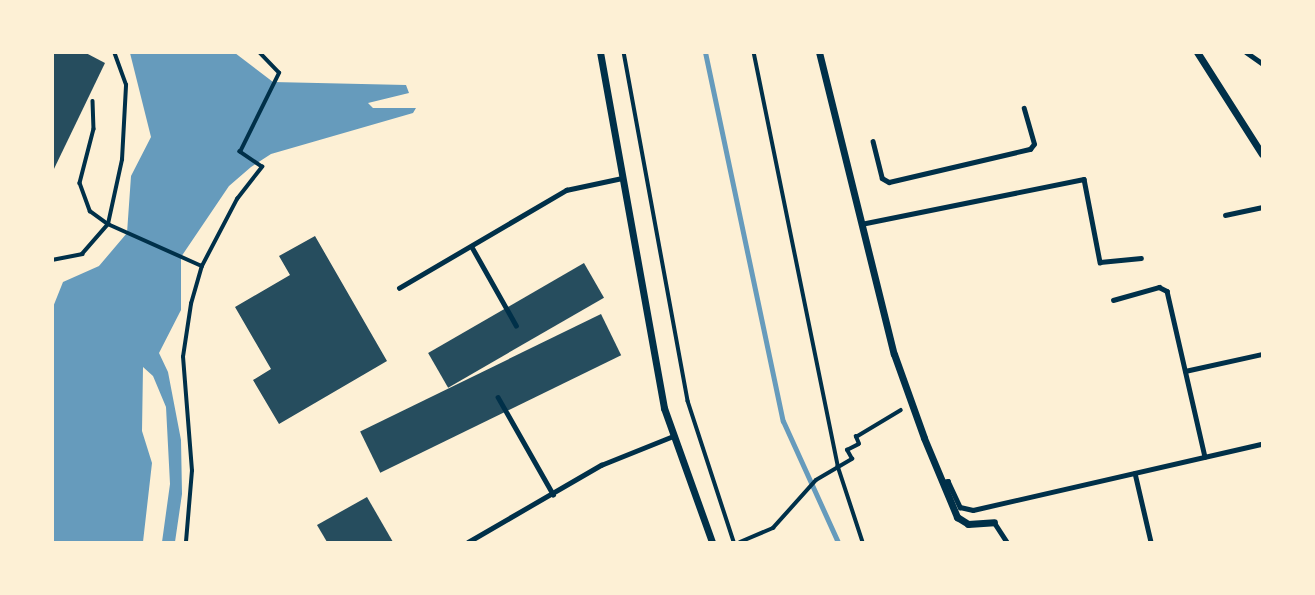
<!DOCTYPE html>
<html>
<head>
<meta charset="utf-8">
<style>
	body { margin:0 }
	#map { position:relative; width:1315px; height:595px; overflow:hidden; background:#fdf0d5; font-family:Figtree,sans-serif }
	div>[style] { position:absolute }
	.water>* { inset:0; background:#669bbc }
	.stream>* { height:5px; margin:-2.5px; padding:0 2.5px; transform-origin:2.5px; border-radius:2.5px; background:#669bbc }
	.building>* { inset:0; background:#264d5e; transform-origin:0 0 }
	.path>* { height:3.5px; margin:-1.75px; padding:0 1.75px; transform-origin:1.75px; border-radius:1.75px; background:#003049 }
	.service>* { height:4.5px; margin:-2.25px; padding:0 2.25px; transform-origin:2.25px; border-radius:2.25px; background:#003049 }
	.minor>* { height:7px; margin:-3.5px; padding:0 3.5px; transform-origin:3.5px; border-radius:3.5px; background:#003049 }
	span { translate:-50% -50%; white-space:nowrap; text-align:center; line-height:1.15; -webkit-text-stroke:6px #fdf0d5; paint-order:stroke }
	.frame { position:absolute; inset:0; border:54px solid #fdf0d5; pointer-events:none }
</style>
</head>
<body>
<div id="map">
	<div class="water">
		<div style="clip-path:polygon(130px 53px,235px 53px,273px 82px,406px 85px,409px 93px,368px 103px,373px 108px,416px 108px,413px 113px,271px 154px,251px 167px,229px 186px,181px 257px,181px 310px,159px 353px,168px 372px,181px 440px,182px 494px,175px 542px,162px 542px,170px 484px,166px 407px,153px 376px,143px 367px,142px 431px,152px 463px,143px 542px,53px 542px,53px 307px,63px 282px,99px 266px,127px 233px,131px 176px,151px 137px)"></div>
	</div>
	<div class="stream">
		<div style="left:705px;top:52px;width:377px;rotate:78.1deg"></div>
		<div style="left:783px;top:421px;width:133px;rotate:65.6deg"></div>
	</div>
	<div class="building">
		<div style="clip-path:polygon(52px 52px,84px 52px,105px 63px,52px 173px)"></div>
		<div style="clip-path:polygon(315px 236px,387px 361px,279px 424px,253px 380px,271px 369px,235px 307px,290px 275px,279px 256px)"></div>
		<div style="left:584px;top:263px;width:40px;height:180px;rotate:60deg"></div>
		<div style="left:601px;top:314px;width:46px;height:268px;rotate:64deg"></div>
		<div style="clip-path:polygon(367px 497px,393px 542px,327px 542px,317px 525px)"></div>
	</div>
	<div class="path">
		<div style="left:624px;top:52px;width:355px;rotate:79.6deg"></div>
		<div style="left:688px;top:401px;width:148px;rotate:71.9deg"></div>
		<div style="left:754px;top:52px;width:422px;rotate:78.5deg"></div>
		<div style="left:838px;top:466px;width:80px;rotate:71.8deg"></div>
		<div style="left:93px;top:101px;width:28px;rotate:88deg"></div>
		<div style="left:94px;top:129px;width:56px;rotate:104.5deg"></div>
		<div style="left:80px;top:183px;width:30px;rotate:70deg"></div>
		<div style="left:90px;top:211px;width:22px;rotate:36deg"></div>
		<div style="left:108px;top:224px;width:103px;rotate:24.1deg"></div>
		<div style="left:52px;top:260px;width:31px;rotate:-11deg"></div>
		<div style="left:82px;top:254px;width:40px;rotate:-49deg"></div>
		<div style="left:108px;top:224px;width:66px;rotate:-77.7deg"></div>
		<div style="left:122px;top:160px;width:75px;rotate:-86.9deg"></div>
		<div style="left:126px;top:85px;width:35px;rotate:-110deg"></div>
		<div style="left:186px;top:542px;width:71px;rotate:-85.2deg"></div>
		<div style="left:192px;top:471px;width:114px;rotate:-94.5deg"></div>
		<div style="left:183px;top:357px;width:54px;rotate:-81.4deg"></div>
		<div style="left:191px;top:304px;width:40px;rotate:-74deg"></div>
		<div style="left:202px;top:266px;width:76px;rotate:-62.4deg"></div>
		<div style="left:237px;top:199px;width:41px;rotate:-52deg"></div>
		<div style="left:262px;top:167px;width:27px;rotate:-146deg"></div>
		<div style="left:240px;top:152px;width:88px;rotate:-63.7deg"></div>
		<div style="left:279px;top:73px;width:29px;rotate:-134deg"></div>
		<div style="left:740px;top:542px;width:36px;rotate:-23deg"></div>
		<div style="left:773px;top:528px;width:64px;rotate:-48.1deg"></div>
		<div style="left:816px;top:480px;width:42px;rotate:-30.3deg"></div>
		<div style="left:852px;top:459px;width:10px;rotate:-119deg"></div>
		<div style="left:847px;top:450px;width:13px;rotate:-27deg"></div>
		<div style="left:859px;top:444px;width:8px;rotate:-113deg"></div>
		<div style="left:856px;top:437px;width:52px;rotate:-31deg"></div>
	</div>
	<div class="service">
		<div style="left:1246px;top:52px;width:19px;rotate:35deg"></div>
		<div style="left:873px;top:141px;width:38px;rotate:76deg"></div>
		<div style="left:882px;top:178px;width:8px;rotate:30deg"></div>
		<div style="left:889px;top:182px;width:145px;rotate:-13.2deg"></div>
		<div style="left:1030px;top:149px;width:6px;rotate:-51deg"></div>
		<div style="left:1034px;top:144px;width:37px;rotate:-106deg"></div>
		<div style="left:1225px;top:215px;width:38px;rotate:-12deg"></div>
		<div style="left:861px;top:224px;width:227px;rotate:-11.4deg"></div>
		<div style="left:1084px;top:179px;width:85px;rotate:79.1deg"></div>
		<div style="left:1100px;top:262px;width:41px;rotate:-5.6deg"></div>
		<div style="left:472px;top:247px;width:90px;rotate:60.6deg"></div>
		<div style="left:399px;top:288px;width:194px;rotate:-30.4deg"></div>
		<div style="left:566px;top:190px;width:57px;rotate:-12.1deg"></div>
		<div style="left:1113px;top:300px;width:48px;rotate:-15.8deg"></div>
		<div style="left:1159px;top:287px;width:9px;rotate:27deg"></div>
		<div style="left:1167px;top:291px;width:170px;rotate:77.1deg"></div>
		<div style="left:1185px;top:371px;width:79px;rotate:-12.4deg"></div>
		<div style="left:498px;top:397px;width:112px;rotate:60.4deg"></div>
		<div style="left:1135px;top:473px;width:71px;rotate:76.9deg"></div>
		<div style="left:942px;top:482px;width:6px;rotate:-9deg"></div>
		<div style="left:948px;top:481px;width:29px;rotate:65deg"></div>
		<div style="left:960px;top:507px;width:13px;rotate:13deg"></div>
		<div style="left:973px;top:510px;width:296px;rotate:-12.9deg"></div>
		<div style="left:994px;top:522px;width:24px;rotate:57deg"></div>
		<div style="left:468px;top:542px;width:154px;rotate:-30.1deg"></div>
		<div style="left:601px;top:465px;width:78px;rotate:-21.9deg"></div>
	</div>
	<div class="minor">
		<div style="left:600px;top:52px;width:362px;rotate:79.8deg"></div>
		<div style="left:664px;top:408px;width:142px;rotate:70.3deg"></div>
		<div style="left:819px;top:52px;width:311px;rotate:76.1deg"></div>
		<div style="left:894px;top:354px;width:89px;rotate:70.3deg"></div>
		<div style="left:924px;top:438px;width:86px;rotate:67.3deg"></div>
		<div style="left:957px;top:517px;width:13px;rotate:32deg"></div>
		<div style="left:968px;top:524px;width:26px;rotate:-4deg"></div>
		<div style="left:1197px;top:52px;width:121px;rotate:57.5deg"></div>
	</div>
	<div class="frame"></div>
</div>
</body>
</html>
